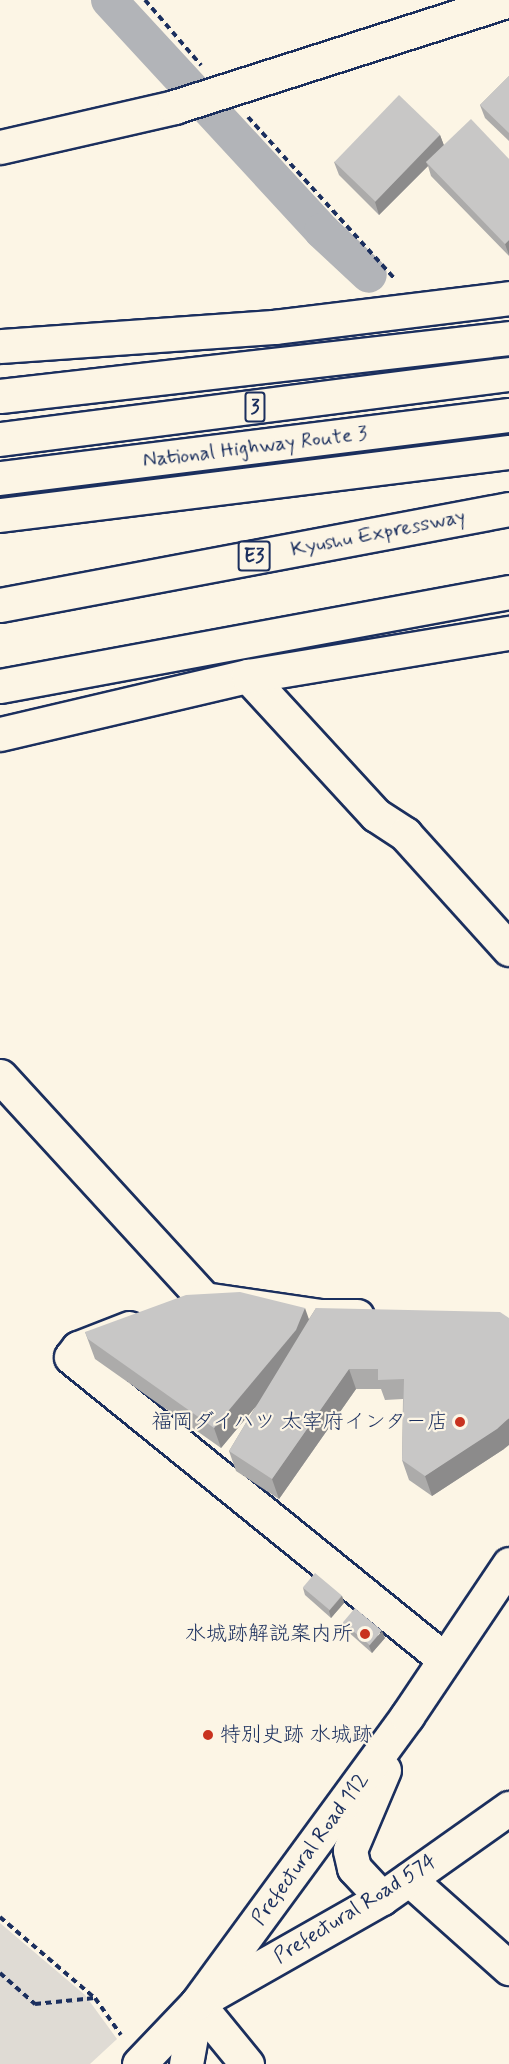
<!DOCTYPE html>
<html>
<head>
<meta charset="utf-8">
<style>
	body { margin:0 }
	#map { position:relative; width:509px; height:2064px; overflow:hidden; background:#fcf5e5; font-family:Mynerve,"Klee One",sans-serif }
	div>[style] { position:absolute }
	.green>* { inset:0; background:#dfdbd4 }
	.canal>* { height:36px; margin:-18px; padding:0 18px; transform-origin:18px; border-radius:18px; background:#b2b4b8 }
	.path>* { height:4px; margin-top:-2px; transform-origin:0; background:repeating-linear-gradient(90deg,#1b2f5e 0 6px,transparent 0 10.5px) }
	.roads { filter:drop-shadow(2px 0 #1b2f5e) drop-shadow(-2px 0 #1b2f5e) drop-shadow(0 2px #1b2f5e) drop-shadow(0 -2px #1b2f5e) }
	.minor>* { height:33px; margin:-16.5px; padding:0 16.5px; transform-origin:16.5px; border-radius:16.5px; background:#fcf5e5 }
	.major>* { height:33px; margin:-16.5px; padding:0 16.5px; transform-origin:16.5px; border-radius:16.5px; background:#fcf5e5 }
	.highway>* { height:33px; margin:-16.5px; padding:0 16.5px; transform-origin:16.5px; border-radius:16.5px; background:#fcf5e5 }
	.wall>* { inset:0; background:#acabaa }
	.shaded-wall>* { inset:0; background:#8c8b8b }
	.building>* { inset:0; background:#c8c7c6; transform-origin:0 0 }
	.dots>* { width:16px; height:16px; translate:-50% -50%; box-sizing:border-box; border:3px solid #fcf5e5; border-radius:50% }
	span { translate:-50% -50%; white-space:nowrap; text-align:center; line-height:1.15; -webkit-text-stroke:4.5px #fcf5e5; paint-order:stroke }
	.shield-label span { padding:2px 4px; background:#fcf5e5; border:2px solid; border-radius:4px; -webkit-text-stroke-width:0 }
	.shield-label { font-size:20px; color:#1b2f5e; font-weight:700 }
	.street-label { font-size:21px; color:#1b2f5e }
	.poi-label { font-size:21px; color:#1b2f5e }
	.right { translate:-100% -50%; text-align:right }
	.left { translate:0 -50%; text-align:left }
</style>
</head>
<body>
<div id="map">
	<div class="green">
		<div style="clip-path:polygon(0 1923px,85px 1995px,117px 2039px,90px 2064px,0 2064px)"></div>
	</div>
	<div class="canal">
		<div style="left:109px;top:0;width:314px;rotate:47.3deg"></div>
		<div style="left:322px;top:231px;width:64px;rotate:43.1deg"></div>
	</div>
	<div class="path">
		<div style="left:145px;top:0;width:86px;rotate:49.3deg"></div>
		<div style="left:248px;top:117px;width:217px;rotate:47.8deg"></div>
		<div style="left:0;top:1917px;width:125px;rotate:40.5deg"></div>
		<div style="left:95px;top:1998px;width:45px;rotate:54.9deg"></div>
		<div style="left:0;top:1973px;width:47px;rotate:41.5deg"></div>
		<div style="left:35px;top:2004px;width:60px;rotate:-5.7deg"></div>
	</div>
	<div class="roads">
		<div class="minor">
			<div style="left:0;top:147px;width:179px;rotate:-12.9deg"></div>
			<div style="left:174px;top:107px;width:352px;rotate:-17.7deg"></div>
			<div style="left:0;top:346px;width:275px;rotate:-4deg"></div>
			<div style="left:274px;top:327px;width:237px;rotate:-7deg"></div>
			<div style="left:248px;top:676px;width:189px;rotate:47.4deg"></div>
			<div style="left:376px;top:815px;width:35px;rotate:33deg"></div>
			<div style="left:405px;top:834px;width:155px;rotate:47.9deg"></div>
			<div style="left:0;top:734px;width:255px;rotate:-13.2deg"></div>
			<div style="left:248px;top:676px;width:265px;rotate:-9.4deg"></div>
			<div style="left:0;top:1076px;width:302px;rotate:47.5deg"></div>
			<div style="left:204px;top:1299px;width:118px;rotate:8.3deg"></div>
			<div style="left:321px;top:1316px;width:36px"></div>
			<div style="left:129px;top:1328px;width:55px;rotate:158.6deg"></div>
			<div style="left:78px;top:1348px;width:11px;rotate:128deg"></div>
			<div style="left:71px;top:1357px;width:480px;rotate:39deg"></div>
			<div style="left:409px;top:1879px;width:134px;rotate:41.7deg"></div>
			<div style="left:197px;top:2003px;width:79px;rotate:50.7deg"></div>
			<div style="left:186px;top:2064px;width:62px;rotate:-79.8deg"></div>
		</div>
		<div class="major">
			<div style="left:382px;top:1898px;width:41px;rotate:-133deg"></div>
			<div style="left:354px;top:1868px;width:18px;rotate:-103deg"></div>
			<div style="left:350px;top:1850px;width:87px;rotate:-67deg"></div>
			<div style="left:206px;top:1998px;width:202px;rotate:-29.6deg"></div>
			<div style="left:382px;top:1898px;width:156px;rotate:-35.3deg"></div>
			<div style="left:139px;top:2064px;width:84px;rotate:-46.4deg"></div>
			<div style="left:197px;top:2003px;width:356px;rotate:-53.8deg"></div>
			<div style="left:407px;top:1716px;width:183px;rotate:-56.1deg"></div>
		</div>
		<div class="highway">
			<div style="left:0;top:396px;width:512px;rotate:-6.5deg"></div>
			<div style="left:0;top:439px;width:513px;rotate:-7.28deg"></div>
			<div style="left:0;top:478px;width:513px;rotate:-7.06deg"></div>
			<div style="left:0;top:515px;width:513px;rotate:-7.06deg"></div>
			<div style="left:0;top:605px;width:518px;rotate:-10.68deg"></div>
			<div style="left:0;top:686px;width:518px;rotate:-10.46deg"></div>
		</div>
	</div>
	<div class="wall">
		<div style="clip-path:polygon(509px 76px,509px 141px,485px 118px,480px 105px)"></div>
		<div style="clip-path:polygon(440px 135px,444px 146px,509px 159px,509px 256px,431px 176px,428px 166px,379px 215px,339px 175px,334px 162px)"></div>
		<div style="clip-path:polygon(316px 1308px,504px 1449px,432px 1496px,409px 1480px,402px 1460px,403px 1399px,385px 1400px,381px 1389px,356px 1389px,279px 1499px,236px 1471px,229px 1451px,256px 1406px,221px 1448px,95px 1359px,85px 1332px,309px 1319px)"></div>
		<div style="clip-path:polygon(303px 1588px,342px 1596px,344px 1603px,331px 1618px,305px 1595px)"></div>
		<div style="clip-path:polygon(343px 1623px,385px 1638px,372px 1653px,346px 1630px)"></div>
	</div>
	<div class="shaded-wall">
		<div style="clip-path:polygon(440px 135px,445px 148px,426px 162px,428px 166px,379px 215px,375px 202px)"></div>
		<div style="clip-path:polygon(509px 240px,509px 255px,505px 244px)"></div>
		<div style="clip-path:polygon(305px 1308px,312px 1328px,303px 1350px,221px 1448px,214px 1428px)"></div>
		<div style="clip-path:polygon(349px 1369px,356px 1389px,279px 1499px,272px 1479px)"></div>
		<div style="clip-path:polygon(509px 1418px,509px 1445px,504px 1449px,432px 1496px,425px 1476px)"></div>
		<div style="clip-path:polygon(342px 1596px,344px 1603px,331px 1618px,329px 1611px)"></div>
		<div style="clip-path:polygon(382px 1631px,385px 1638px,372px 1653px,369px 1646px)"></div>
	</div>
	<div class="building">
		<div style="clip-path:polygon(509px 76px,509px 133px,480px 105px)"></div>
		<div style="left:399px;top:95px;width:57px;height:93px;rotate:44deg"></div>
		<div style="clip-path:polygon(471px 119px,509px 159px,509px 240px,505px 244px,426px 162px)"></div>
		<div style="clip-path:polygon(240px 1292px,305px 1308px,296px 1330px,214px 1428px,88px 1339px,85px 1332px,186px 1295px)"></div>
		<div style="clip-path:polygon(316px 1308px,500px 1312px,509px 1318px,509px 1418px,497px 1429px,425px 1476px,402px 1460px,404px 1379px,378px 1380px,378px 1369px,349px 1369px,272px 1479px,229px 1451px)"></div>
		<div style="left:315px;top:1573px;width:35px;height:19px;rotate:40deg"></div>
		<div style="left:355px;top:1608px;width:35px;height:19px;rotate:40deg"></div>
	</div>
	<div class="dots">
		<div style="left:460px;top:1422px;background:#c8321e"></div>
		<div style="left:365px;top:1634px;background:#c8321e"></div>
		<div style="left:208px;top:1735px;background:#c8321e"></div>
	</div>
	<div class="shield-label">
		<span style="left:255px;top:407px">3</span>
		<span style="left:254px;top:556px">E3</span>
	</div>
	<div class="street-label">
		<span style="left:255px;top:447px;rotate:-7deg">National Highway Route 3</span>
		<span style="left:378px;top:533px;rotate:-11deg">Kyushu Expressway</span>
		<span style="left:310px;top:1849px;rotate:-54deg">Prefectural Road 112</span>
		<span style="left:355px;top:1909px;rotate:-32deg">Prefectural Road 574</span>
	</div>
	<div class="poi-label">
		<span class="right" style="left:448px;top:1422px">福岡ダイハツ 太宰府インタ－店</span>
		<span class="right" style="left:353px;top:1634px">水城跡解説案内所</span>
		<span class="left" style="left:220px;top:1735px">特別史跡 水城跡</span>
	</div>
</div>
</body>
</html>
